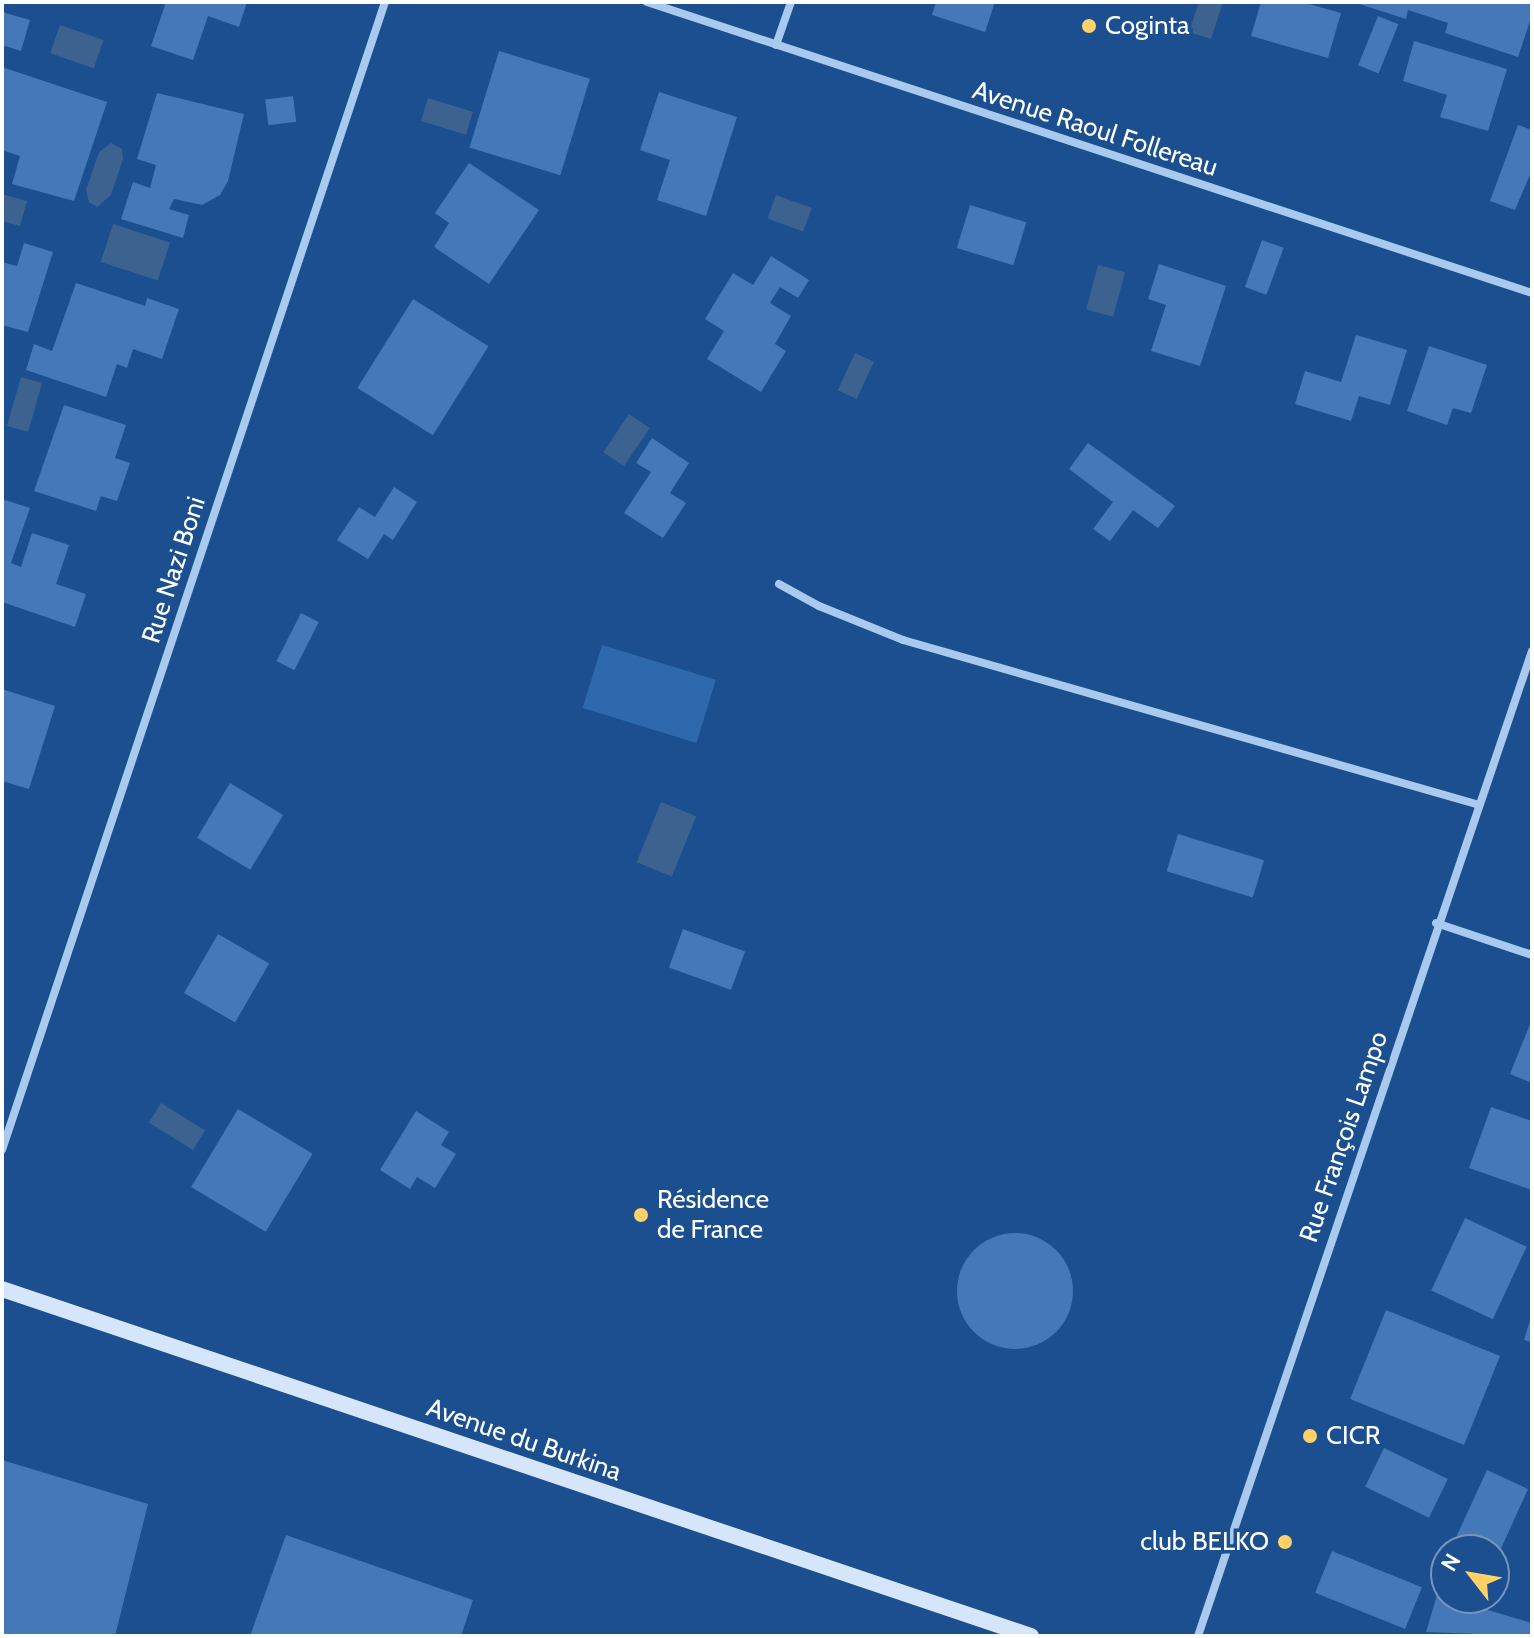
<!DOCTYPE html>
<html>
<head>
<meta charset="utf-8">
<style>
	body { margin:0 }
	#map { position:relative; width:1534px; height:1638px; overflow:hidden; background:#1b4f8f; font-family:Cabin,sans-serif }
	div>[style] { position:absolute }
	.green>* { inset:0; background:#2e69ad; transform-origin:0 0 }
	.water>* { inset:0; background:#3c6290; transform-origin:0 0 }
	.building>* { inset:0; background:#4478b7; transform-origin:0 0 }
	.round { border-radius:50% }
	.minor>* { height:8px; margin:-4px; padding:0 4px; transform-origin:4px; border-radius:4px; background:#a9c9ee }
	.secondary>* { height:16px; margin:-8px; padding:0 8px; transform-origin:8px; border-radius:8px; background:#d6e6fa }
	.dots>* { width:22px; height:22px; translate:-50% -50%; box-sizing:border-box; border:4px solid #1b4f8f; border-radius:50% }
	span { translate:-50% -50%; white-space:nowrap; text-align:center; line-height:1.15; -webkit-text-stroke:7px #1b4f8f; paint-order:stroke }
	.poi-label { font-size:26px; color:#fff }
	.left { translate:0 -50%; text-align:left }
	.right { translate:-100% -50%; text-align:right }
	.street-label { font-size:26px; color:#fff }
	.frame { position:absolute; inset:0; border:4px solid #fff; pointer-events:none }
	.north { position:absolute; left:1430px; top:1534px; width:80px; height:80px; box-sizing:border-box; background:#1b4f8f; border:2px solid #7695bc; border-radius:50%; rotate:301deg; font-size:22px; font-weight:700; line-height:32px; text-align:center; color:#fff }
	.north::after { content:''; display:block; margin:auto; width:28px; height:36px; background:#ffd166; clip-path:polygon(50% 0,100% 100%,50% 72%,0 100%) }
</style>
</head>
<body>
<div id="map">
	<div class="green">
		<div style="left:602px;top:645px;width:119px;height:66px;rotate:17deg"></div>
	</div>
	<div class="water">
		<div style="clip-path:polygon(1199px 2px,1223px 2px,1211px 39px,1189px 32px)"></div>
		<div style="left:60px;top:25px;width:46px;height:30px;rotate:19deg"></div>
		<div style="left:428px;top:98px;width:47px;height:24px;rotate:17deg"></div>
		<div style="clip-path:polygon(111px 143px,122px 149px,123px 159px,111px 195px,97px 207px,89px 202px,86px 190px,99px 152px)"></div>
		<div style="clip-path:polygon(2px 194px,27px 201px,20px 226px,2px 221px)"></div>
		<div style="left:776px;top:195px;width:38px;height:25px;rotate:20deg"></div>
		<div style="left:113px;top:224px;width:60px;height:40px;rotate:18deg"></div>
		<div style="left:1098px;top:265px;width:28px;height:46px;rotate:15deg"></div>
		<div style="left:855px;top:353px;width:21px;height:41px;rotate:25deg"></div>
		<div style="left:21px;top:377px;width:22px;height:51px;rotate:16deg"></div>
		<div style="left:629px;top:414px;width:25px;height:46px;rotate:34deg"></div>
		<div style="left:661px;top:802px;width:38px;height:65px;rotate:22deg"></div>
		<div style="left:161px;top:1103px;width:52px;height:23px;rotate:32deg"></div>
	</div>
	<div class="building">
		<div style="clip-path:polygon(166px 2px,247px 2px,239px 27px,208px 16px,193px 60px,151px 46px)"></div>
		<div style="clip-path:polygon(936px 2px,995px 2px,985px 32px,932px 15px)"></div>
		<div style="clip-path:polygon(1261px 2px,1302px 2px,1341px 13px,1328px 58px,1251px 36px)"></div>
		<div style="clip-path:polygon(1530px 2px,1532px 15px,1518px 57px,1445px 33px,1448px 23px,1408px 10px,1406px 19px,1356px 3px)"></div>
		<div style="clip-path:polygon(2px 12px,30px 20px,21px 51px,2px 45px)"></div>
		<div style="left:1378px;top:16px;width:22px;height:53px;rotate:22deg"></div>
		<div style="clip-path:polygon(1414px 41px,1507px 69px,1488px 131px,1440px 117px,1447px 95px,1403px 81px)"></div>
		<div style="left:499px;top:51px;width:95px;height:101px;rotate:17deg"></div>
		<div style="clip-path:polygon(2px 67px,107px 102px,74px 201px,12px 184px,20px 156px,2px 150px)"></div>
		<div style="clip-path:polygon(659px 92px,737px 117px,706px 216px,657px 200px,670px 160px,640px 150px)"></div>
		<div style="clip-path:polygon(157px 93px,244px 114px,228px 181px,220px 195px,202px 205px,174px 199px,169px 209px,189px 215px,183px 238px,121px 219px,133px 182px,150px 188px,156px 165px,137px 159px)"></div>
		<div style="left:293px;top:96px;width:26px;height:28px;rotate:83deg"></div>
		<div style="clip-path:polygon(1518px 125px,1532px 130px,1532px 170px,1515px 210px,1490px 201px)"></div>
		<div style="clip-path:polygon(469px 163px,539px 210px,489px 284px,434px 247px,449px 223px,435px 213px)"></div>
		<div style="left:970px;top:205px;width:59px;height:45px;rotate:17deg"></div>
		<div style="left:1262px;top:240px;width:23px;height:50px;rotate:20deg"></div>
		<div style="clip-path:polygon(24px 243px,53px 252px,28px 332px,2px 325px,2px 262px,17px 266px)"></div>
		<div style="clip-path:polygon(771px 256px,809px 280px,798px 298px,780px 287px,770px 303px,791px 316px,775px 344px,786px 351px,761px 392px,707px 359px,724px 331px,705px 319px,733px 273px,753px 285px)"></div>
		<div style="clip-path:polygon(1159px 264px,1226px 286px,1200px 366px,1151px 351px,1166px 305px,1148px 299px)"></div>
		<div style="clip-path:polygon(76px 283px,145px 306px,147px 298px,179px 309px,162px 359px,133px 349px,127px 368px,117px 364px,106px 397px,26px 370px,34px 344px,52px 351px)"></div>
		<div style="left:413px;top:299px;width:89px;height:105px;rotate:32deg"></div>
		<div style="clip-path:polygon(1356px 335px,1407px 350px,1390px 405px,1359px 396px,1351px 421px,1295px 404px,1305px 371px,1341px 382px)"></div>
		<div style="clip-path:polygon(1429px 346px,1487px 365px,1471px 413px,1453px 408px,1447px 425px,1407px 411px)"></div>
		<div style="clip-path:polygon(64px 405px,126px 425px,115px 458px,130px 463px,117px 501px,101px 496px,96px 511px,34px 491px)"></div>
		<div style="clip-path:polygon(652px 438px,689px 463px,670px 493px,686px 503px,663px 538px,624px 513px,651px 472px,636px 463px)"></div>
		<div style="clip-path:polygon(1088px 443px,1175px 506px,1158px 528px,1133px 510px,1110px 541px,1093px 529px,1113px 502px,1069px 469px)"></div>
		<div style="clip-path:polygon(394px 487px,417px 502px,393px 540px,384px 534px,368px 559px,337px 540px,359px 507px,375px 517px)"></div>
		<div style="clip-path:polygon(2px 499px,30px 508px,11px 563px,21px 567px,32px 533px,69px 545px,56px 584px,86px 594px,75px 627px,2px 602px)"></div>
		<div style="left:301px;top:613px;width:20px;height:54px;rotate:27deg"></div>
		<div style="clip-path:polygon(2px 689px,55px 706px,29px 789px,2px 781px)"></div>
		<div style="left:230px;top:783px;width:62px;height:64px;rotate:31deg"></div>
		<div style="left:1178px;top:834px;width:90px;height:39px;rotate:17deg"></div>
		<div style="left:683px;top:929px;width:66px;height:41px;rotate:20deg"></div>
		<div style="left:218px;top:934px;width:59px;height:68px;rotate:30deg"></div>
		<div style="clip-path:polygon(1532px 1019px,1532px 1083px,1510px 1074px)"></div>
		<div style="clip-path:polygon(1491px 1107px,1532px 1121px,1532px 1190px,1469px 1168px)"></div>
		<div style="left:238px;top:1109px;width:87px;height:91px;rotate:31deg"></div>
		<div style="clip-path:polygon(416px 1111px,449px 1132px,441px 1145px,456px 1154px,435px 1188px,417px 1177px,410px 1189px,380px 1170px)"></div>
		<div style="left:1465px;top:1218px;width:68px;height:80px;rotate:25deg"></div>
		<div class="round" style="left:957px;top:1233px;width:116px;height:116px"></div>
		<div style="left:1386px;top:1310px;width:123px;height:96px;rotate:22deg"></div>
		<div style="clip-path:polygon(1531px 1317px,1532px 1317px,1532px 1342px,1524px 1340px)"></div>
		<div style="left:1384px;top:1448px;width:71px;height:43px;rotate:26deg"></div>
		<div style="clip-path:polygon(2px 1460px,148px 1504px,115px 1636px,2px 1636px)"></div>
		<div style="clip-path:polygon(1487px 1470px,1528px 1489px,1494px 1564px,1494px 1550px,1468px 1550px,1453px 1544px)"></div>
		<div style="clip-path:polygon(286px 1535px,473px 1600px,461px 1636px,250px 1636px)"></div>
		<div style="left:1332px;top:1551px;width:97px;height:45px;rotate:22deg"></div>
		<div style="clip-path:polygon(1437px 1595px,1532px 1623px,1529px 1636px,1426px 1632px)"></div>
	</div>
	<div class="minor">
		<div style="left:647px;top:2px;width:932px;rotate:18.2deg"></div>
		<div style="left:776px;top:45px;width:46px;rotate:-70.8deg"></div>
		<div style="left:779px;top:584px;width:46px;rotate:28.8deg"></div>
		<div style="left:819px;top:606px;width:91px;rotate:22deg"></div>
		<div style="left:903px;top:640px;width:596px;rotate:15.97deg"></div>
		<div style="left:1436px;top:923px;width:101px;rotate:18.4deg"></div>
		<div style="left:2px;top:1150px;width:1210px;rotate:-71.55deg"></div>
		<div style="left:1198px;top:1636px;width:1040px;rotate:-71.27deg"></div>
	</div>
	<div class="secondary">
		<div style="left:2px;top:1289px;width:1086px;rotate:18.64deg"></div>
	</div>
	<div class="dots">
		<div style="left:1089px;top:26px;background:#ffd166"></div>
		<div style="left:641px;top:1215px;background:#ffd166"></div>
		<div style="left:1310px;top:1436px;background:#ffd166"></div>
		<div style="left:1285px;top:1542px;background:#ffd166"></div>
	</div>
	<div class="poi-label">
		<span class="left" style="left:1105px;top:26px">Coginta</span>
		<span class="left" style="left:657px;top:1215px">Résidence<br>de France</span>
		<span class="left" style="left:1326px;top:1436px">CICR</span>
		<span class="right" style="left:1269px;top:1542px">club BELKO</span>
	</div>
	<div class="street-label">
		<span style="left:1095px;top:129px;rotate:18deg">Avenue Raoul Follereau</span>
		<span style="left:174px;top:570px;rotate:-72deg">Rue Nazi Boni</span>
		<span style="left:1344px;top:1137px;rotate:-71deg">Rue François Lampo</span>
		<span style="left:524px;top:1440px;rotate:19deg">Avenue du Burkina</span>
	</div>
	<div class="frame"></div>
	<div class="north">N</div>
</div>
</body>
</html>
